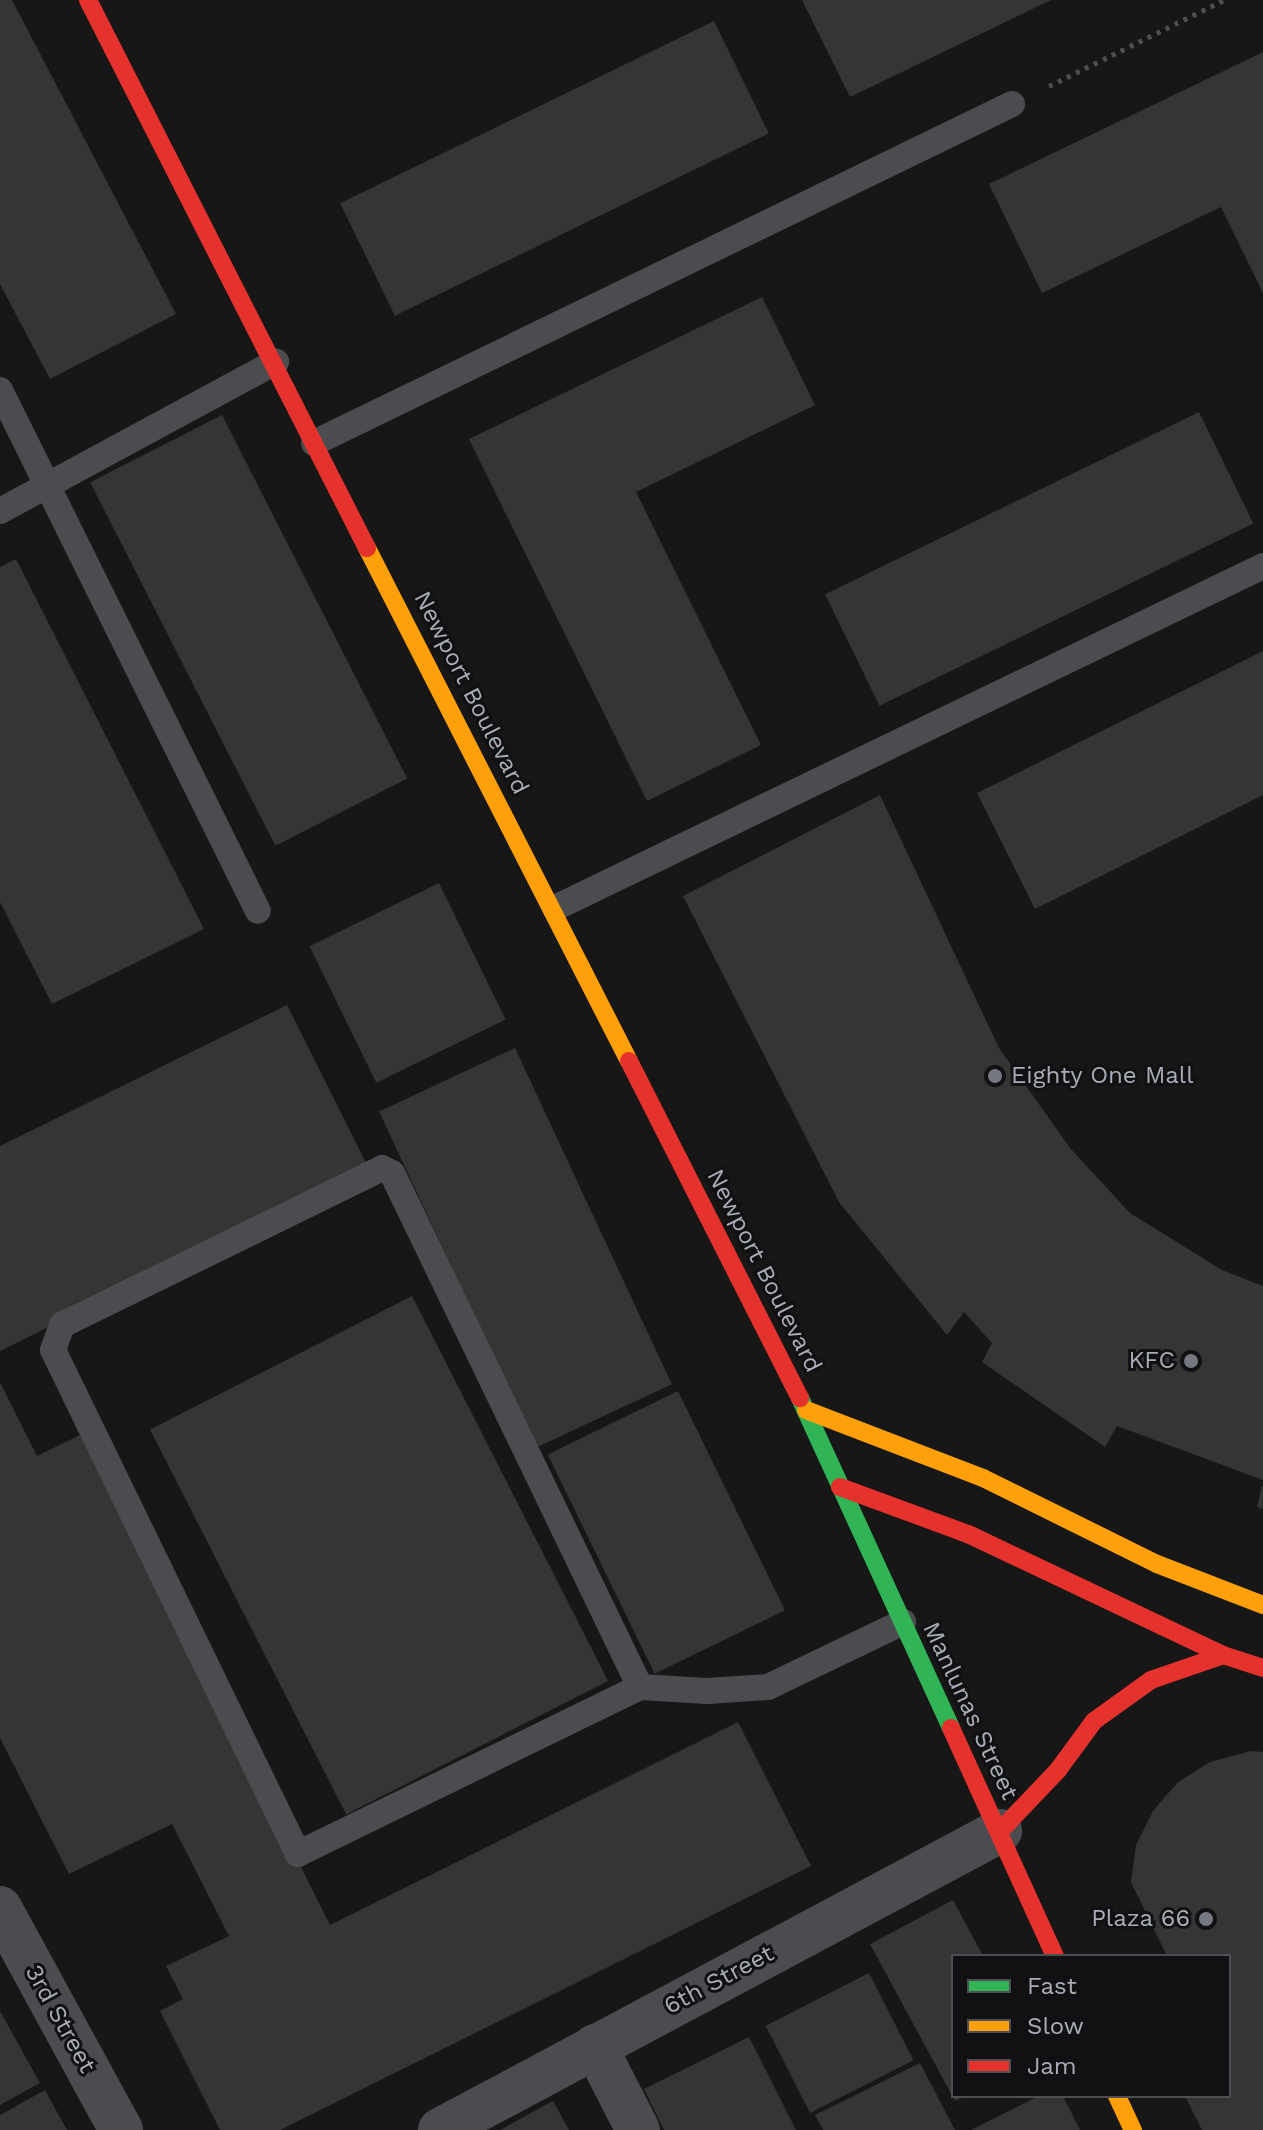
<!DOCTYPE html>
<html>
<head>
<meta charset="utf-8">
<style>
	body { margin:0 }
	#map { position:relative; width:1263px; height:2130px; overflow:hidden; background:#171717; font-family:"Work Sans",sans-serif }
	div>[style] { position:absolute }
	.building>* { inset:0; background:#353536; transform-origin:0 0 }
	.path>* { height:5px; margin-top:-2.5px; transform-origin:0; background:repeating-linear-gradient(90deg,#4d4e52 0 4px,transparent 0 10px) }
	.lane>* { height:26px; margin:-13px; padding:0 13px; transform-origin:13px; border-radius:13px; background:#4b4c50 }
	.street>* { height:44px; margin:-22px; padding:0 22px; transform-origin:22px; border-radius:22px; background:#4b4c50 }
	.fast>* { height:18px; margin:-9px; padding:0 9px; transform-origin:9px; border-radius:9px; background:#30b455 }
	.slow>* { height:18px; margin:-9px; padding:0 9px; transform-origin:9px; border-radius:9px; background:#ff9f0a }
	.jam>* { height:18px; margin:-9px; padding:0 9px; transform-origin:9px; border-radius:9px; background:#e5322d }
	.dots>* { width:22px; height:22px; translate:-50% -50%; box-sizing:border-box; border:4px solid #111113; border-radius:50% }
	span { translate:-50% -50%; white-space:nowrap; text-align:center; line-height:1.15; -webkit-text-stroke:6px #111113; paint-order:stroke }
	.street-label { font-size:24px; color:#a8adb8 }
	.poi-label { font-size:24px; color:#a8adb8 }
	.left { translate:0 -50%; text-align:left }
	.right { translate:-100% -50%; text-align:right }
	.legend { position:absolute; left:951px; top:1954px; width:280px; height:144px; box-sizing:border-box; background:#111113; border:2px solid #4d4f55; margin:0; padding:10px 14px; list-style:none; font-size:24px; color:#a8adb8 }
	.legend li { display:flex; align-items:center; gap:16px; height:40px }
	.legend b { width:40px; border:2px solid #4d4f55 }
</style>
</head>
<body>
<div id="map">
	<div class="building">
		<div style="clip-path:polygon(0 0,12px 0,176px 314px,50px 379px,0 284px)"></div>
		<div style="clip-path:polygon(802px 0,1051px 0,850px 97px)"></div>
		<div style="left:714px;top:21px;width:125px;height:416px;rotate:64deg"></div>
		<div style="clip-path:polygon(1263px 52px,1263px 293px,1221px 207px,1042px 293px,989px 184px)"></div>
		<div style="clip-path:polygon(762px 297px,815px 405px,636px 492px,761px 745px,647px 801px,469px 439px)"></div>
		<div style="left:1199px;top:412px;width:124px;height:416px;rotate:64deg"></div>
		<div style="left:222px;top:415px;width:408px;height:148px;rotate:63deg"></div>
		<div style="clip-path:polygon(16px 559px,204px 929px,52px 1004px,0 902px,0 567px)"></div>
		<div style="clip-path:polygon(1263px 651px,1263px 795px,1035px 909px,977px 793px)"></div>
		<div style="clip-path:polygon(880px 795px,999px 1048px,1070px 1148px,1130px 1213px,1222px 1270px,1263px 1286px,1263px 1480px,1117px 1426px,1105px 1447px,982px 1362px,992px 1343px,964px 1312px,947px 1335px,839px 1202px,683px 896px)"></div>
		<div style="left:439px;top:883px;width:152px;height:144px;rotate:64deg"></div>
		<div style="clip-path:polygon(287px 1005px,369px 1169px,0 1351px,0 1146px)"></div>
		<div style="left:515px;top:1048px;width:371px;height:150px;rotate:65deg"></div>
		<div style="left:412px;top:1296px;width:432px;height:294px;rotate:63deg"></div>
		<div style="clip-path:polygon(0 1382px,37px 1456px,84px 1433px,330px 1925px,738px 1722px,811px 1866px,280px 2130px,220px 2130px,160px 2011px,183px 1999px,166px 1966px,229px 1936px,172px 1824px,69px 1874px,0 1738px)"></div>
		<div style="left:678px;top:1391px;width:244px;height:145px;rotate:64deg"></div>
		<div style="clip-path:polygon(1262px 1486px,1263px 1486px,1263px 1509px,1257px 1507px)"></div>
		<div style="clip-path:polygon(1251px 1751px,1263px 1752px,1263px 2130px,1202px 2130px,1185px 2096px,1229px 2096px,1229px 1956px,1167px 1956px,1131px 1882px,1136px 1845px,1153px 1811px,1178px 1782px,1210px 1762px)"></div>
		<div style="clip-path:polygon(953px 1900px,983px 1956px,953px 1956px,953px 2096px,965px 2096px,955px 2101px,870px 1944px)"></div>
		<div style="left:869px;top:1973px;width:98px;height:116px;rotate:63deg"></div>
		<div style="clip-path:polygon(0 2011px,40px 2083px,0 2105px)"></div>
		<div style="clip-path:polygon(749px 2037px,796px 2130px,664px 2130px,644px 2089px)"></div>
		<div style="clip-path:polygon(920px 2063px,955px 2130px,823px 2130px,815px 2115px)"></div>
		<div style="clip-path:polygon(45px 2090px,67px 2130px,0 2130px,0 2115px)"></div>
		<div style="clip-path:polygon(1039px 2096px,1063px 2096px,1080px 2130px,971px 2130px)"></div>
		<div style="clip-path:polygon(553px 2101px,569px 2130px,500px 2130px)"></div>
	</div>
	<div class="path">
		<div style="left:1049px;top:86px;width:195px;rotate:-26.2deg"></div>
	</div>
	<div class="lane">
		<div style="left:0;top:390px;width:581px;rotate:63.66deg"></div>
		<div style="left:314px;top:443px;width:776px;rotate:-25.9deg"></div>
		<div style="left:0;top:511px;width:314px;rotate:-28.4deg"></div>
		<div style="left:555px;top:908px;width:786px;rotate:-25.78deg"></div>
		<div style="left:382px;top:1168px;width:11px;rotate:27deg"></div>
		<div style="left:392px;top:1173px;width:571px;rotate:64.24deg"></div>
		<div style="left:640px;top:1687px;width:381px;rotate:154deg"></div>
		<div style="left:298px;top:1854px;width:560px;rotate:-115.92deg"></div>
		<div style="left:53px;top:1350px;width:27px;rotate:-70deg"></div>
		<div style="left:62px;top:1325px;width:356px;rotate:-26.1deg"></div>
		<div style="left:640px;top:1687px;width:67px;rotate:3.4deg"></div>
		<div style="left:707px;top:1691px;width:61px;rotate:-3.8deg"></div>
		<div style="left:768px;top:1687px;width:150px;rotate:-25.7deg"></div>
	</div>
	<div class="street">
		<div style="left:0;top:1908px;width:253px;rotate:61.4deg"></div>
		<div style="left:595px;top:2046px;width:94px;rotate:62.9deg"></div>
		<div style="left:440px;top:2130px;width:635px;rotate:-28.1deg"></div>
	</div>
	<div class="fast">
		<div style="left:800px;top:1398px;width:363px;rotate:65.4deg"></div>
	</div>
	<div class="slow">
		<div style="left:367px;top:548px;width:576px;rotate:62.95deg"></div>
		<div style="left:806px;top:1410px;width:190px;rotate:21deg"></div>
		<div style="left:983px;top:1478px;width:194px;rotate:26.3deg"></div>
		<div style="left:1157px;top:1564px;width:114px;rotate:21.1deg"></div>
		<div style="left:1117px;top:2096px;width:38px;rotate:65deg"></div>
	</div>
	<div class="jam">
		<div style="left:88px;top:0;width:615px;rotate:63.02deg"></div>
		<div style="left:629px;top:1061px;width:378px;rotate:63.1deg"></div>
		<div style="left:840px;top:1487px;width:136px;rotate:20.2deg"></div>
		<div style="left:968px;top:1534px;width:282px;rotate:25.4deg"></div>
		<div style="left:1223px;top:1655px;width:42px;rotate:18deg"></div>
		<div style="left:951px;top:1728px;width:251px;rotate:65.5deg"></div>
		<div style="left:1000px;top:1831px;width:84px;rotate:-46.4deg"></div>
		<div style="left:1058px;top:1770px;width:61px;rotate:-53.7deg"></div>
		<div style="left:1094px;top:1721px;width:70px;rotate:-35.7deg"></div>
		<div style="left:1151px;top:1680px;width:76px;rotate:-19.1deg"></div>
	</div>
	<div class="dots">
		<div style="left:995px;top:1076px;background:#757880"></div>
		<div style="left:1191px;top:1361px;background:#757880"></div>
		<div style="left:1206px;top:1919px;background:#757880"></div>
	</div>
	<div class="street-label">
		<span style="left:471px;top:693px;rotate:63deg">Newport Boulevard</span>
		<span style="left:764px;top:1271px;rotate:63deg">Newport Boulevard</span>
		<span style="left:970px;top:1711px;rotate:65deg">Manlunas Street</span>
		<span style="left:719px;top:1980px;rotate:-28deg">6th Street</span>
		<span style="left:60px;top:2019px;rotate:61deg">3rd Street</span>
	</div>
	<div class="poi-label">
		<span class="left" style="left:1011px;top:1076px">Eighty One Mall</span>
		<span class="right" style="left:1175px;top:1361px">KFC</span>
		<span class="right" style="left:1190px;top:1919px">Plaza 66</span>
	</div>
	<ul class="legend">
	<li><b style="height:10px;background:#30b455"></b>Fast</li>
	<li><b style="height:10px;background:#ff9f0a"></b>Slow</li>
	<li><b style="height:10px;background:#e5322d"></b>Jam</li>
	</ul>
</div>
</body>
</html>
